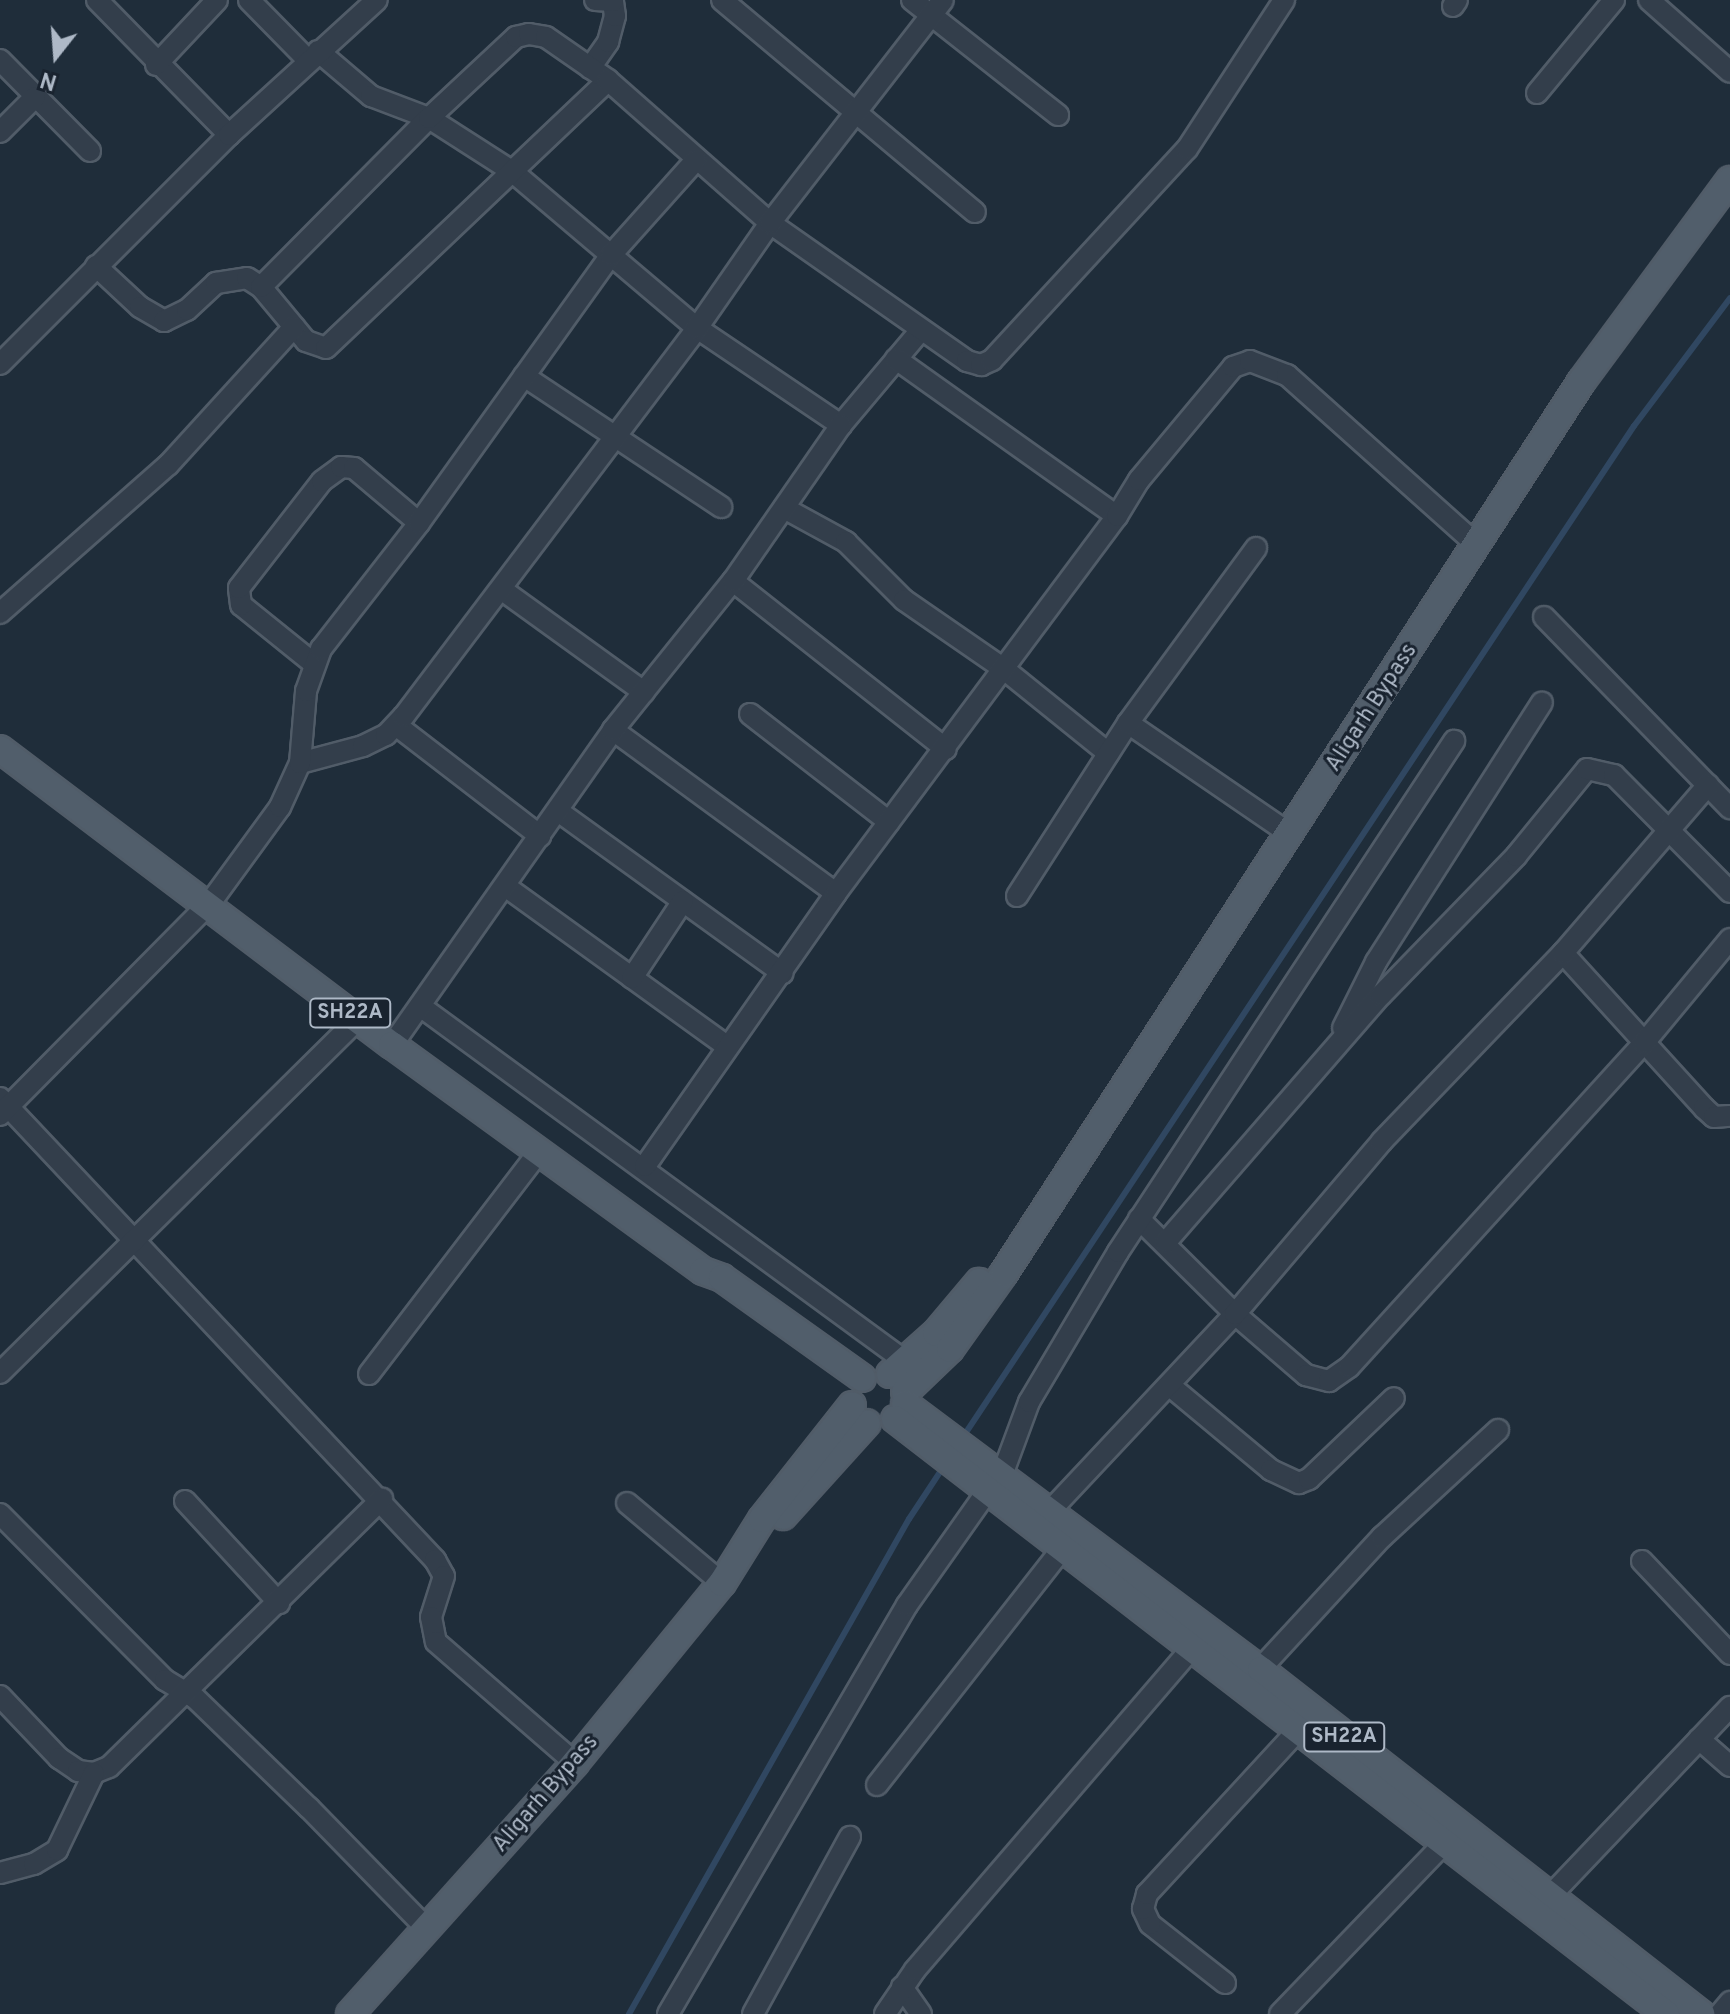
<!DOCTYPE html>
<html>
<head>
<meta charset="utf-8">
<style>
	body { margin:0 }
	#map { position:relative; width:1730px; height:2014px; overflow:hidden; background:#1f2d3a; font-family:Overpass,sans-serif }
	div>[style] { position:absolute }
	.stream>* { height:6px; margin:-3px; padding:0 3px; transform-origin:3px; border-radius:3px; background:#304761 }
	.roads { filter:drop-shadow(2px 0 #515c68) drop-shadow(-2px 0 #515c68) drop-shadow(0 2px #515c68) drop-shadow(0 -2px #515c68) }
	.minor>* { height:20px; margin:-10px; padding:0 10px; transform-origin:10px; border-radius:10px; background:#333e4b }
	.major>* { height:26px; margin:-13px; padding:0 13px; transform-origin:13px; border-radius:13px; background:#515e6b }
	span { translate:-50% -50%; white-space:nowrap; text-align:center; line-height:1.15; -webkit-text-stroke:6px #19232f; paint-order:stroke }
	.shield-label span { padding:2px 6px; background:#19232f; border:2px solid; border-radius:6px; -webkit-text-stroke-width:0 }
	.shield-label { font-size:20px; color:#aeb9c7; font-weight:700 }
	.street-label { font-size:22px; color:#aeb9c7 }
	.north { position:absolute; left:16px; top:16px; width:80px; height:80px; -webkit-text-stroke:6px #19232f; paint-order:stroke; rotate:197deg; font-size:22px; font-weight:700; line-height:32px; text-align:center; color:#aeb9c7 }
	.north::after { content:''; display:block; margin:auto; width:28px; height:36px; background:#aeb9c7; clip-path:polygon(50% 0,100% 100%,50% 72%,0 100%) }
</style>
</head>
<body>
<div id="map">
	<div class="stream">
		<div style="left:961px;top:1440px;width:1217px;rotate:-56.43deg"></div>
		<div style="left:1634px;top:426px;width:160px;rotate:-53.1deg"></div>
		<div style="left:629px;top:2014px;width:569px;rotate:-60.51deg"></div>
		<div style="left:909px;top:1519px;width:64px;rotate:-56.6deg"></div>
	</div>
	<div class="roads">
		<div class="minor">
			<div style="left:97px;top:0;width:189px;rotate:45.6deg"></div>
			<div style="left:249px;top:0;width:84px;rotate:45.5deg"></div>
			<div style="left:722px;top:0;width:330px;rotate:40deg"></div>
			<div style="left:912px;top:0;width:186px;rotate:38.2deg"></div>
			<div style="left:1649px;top:0;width:108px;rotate:41.6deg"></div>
			<div style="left:1453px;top:6px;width:7px;rotate:-56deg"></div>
			<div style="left:318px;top:51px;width:70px;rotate:40.3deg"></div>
			<div style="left:371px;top:96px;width:62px;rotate:20.8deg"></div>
			<div style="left:429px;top:118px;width:100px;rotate:32.7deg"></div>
			<div style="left:513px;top:172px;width:241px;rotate:40.3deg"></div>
			<div style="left:697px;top:328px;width:174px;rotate:34deg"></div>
			<div style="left:841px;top:425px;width:124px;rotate:-49.9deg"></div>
			<div style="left:0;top:60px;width:128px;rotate:45.3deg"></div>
			<div style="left:156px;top:65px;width:89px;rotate:-46.8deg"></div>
			<div style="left:590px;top:68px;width:32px;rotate:-55deg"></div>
			<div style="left:608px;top:42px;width:27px;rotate:-75deg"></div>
			<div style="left:615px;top:16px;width:15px;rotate:-98deg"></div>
			<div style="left:613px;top:1px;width:18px;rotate:-177deg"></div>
			<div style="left:1537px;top:93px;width:121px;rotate:-50.4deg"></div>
			<div style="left:0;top:132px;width:49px;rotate:-45deg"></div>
			<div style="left:96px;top:266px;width:60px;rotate:43deg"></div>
			<div style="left:140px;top:307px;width:28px;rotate:30deg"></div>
			<div style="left:164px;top:321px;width:25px;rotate:-26deg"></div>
			<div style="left:187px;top:310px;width:40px;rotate:-43deg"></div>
			<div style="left:216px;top:283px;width:31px;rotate:-9deg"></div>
			<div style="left:247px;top:278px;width:17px;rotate:33deg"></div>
			<div style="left:261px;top:287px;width:70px;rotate:50.2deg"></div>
			<div style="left:306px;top:341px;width:21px;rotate:19deg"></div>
			<div style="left:326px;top:348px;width:389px;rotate:-43.5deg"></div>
			<div style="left:261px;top:287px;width:238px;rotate:-45.2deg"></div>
			<div style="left:429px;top:118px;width:119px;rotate:-43deg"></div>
			<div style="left:516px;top:37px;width:13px;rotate:-13deg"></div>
			<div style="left:529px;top:34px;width:17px;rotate:10deg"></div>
			<div style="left:546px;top:37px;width:75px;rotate:34.7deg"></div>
			<div style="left:608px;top:80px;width:216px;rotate:41.4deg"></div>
			<div style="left:770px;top:223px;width:241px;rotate:35deg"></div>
			<div style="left:967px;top:361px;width:15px;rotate:16deg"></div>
			<div style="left:981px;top:365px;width:12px;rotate:-24deg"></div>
			<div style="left:992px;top:360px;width:287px;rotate:-47.3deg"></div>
			<div style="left:1187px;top:149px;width:178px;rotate:-56.9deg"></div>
			<div style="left:896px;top:359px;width:271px;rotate:35.4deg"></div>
			<div style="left:0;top:364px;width:324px;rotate:-45deg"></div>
			<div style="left:229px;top:135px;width:200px;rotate:-42.4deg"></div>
			<div style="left:524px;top:376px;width:237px;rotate:33.6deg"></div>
			<div style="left:784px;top:508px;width:71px;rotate:28.7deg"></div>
			<div style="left:846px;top:542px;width:82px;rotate:45deg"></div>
			<div style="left:904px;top:600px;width:121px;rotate:34.6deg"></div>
			<div style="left:1004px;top:669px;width:134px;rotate:38.9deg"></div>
			<div style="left:733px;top:581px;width:271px;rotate:38.3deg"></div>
			<div style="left:501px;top:589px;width:176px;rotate:35.8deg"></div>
			<div style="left:0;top:613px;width:224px;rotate:-41.4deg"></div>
			<div style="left:168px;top:465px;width:187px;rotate:-47.6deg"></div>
			<div style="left:1544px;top:617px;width:267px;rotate:45.8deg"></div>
			<div style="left:313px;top:663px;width:92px;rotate:-141.1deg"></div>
			<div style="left:241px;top:605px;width:17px;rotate:-97deg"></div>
			<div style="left:239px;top:588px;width:135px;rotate:-52.2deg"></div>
			<div style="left:322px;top:481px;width:24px;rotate:-36deg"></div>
			<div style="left:341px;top:467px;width:13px;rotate:4deg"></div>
			<div style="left:354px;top:468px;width:85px;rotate:40.2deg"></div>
			<div style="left:750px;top:714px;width:176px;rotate:37.8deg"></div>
			<div style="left:1128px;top:723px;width:196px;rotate:34.4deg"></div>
			<div style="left:396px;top:725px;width:182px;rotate:37.6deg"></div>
			<div style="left:613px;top:730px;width:276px;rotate:36.2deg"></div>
			<div style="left:300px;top:763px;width:65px;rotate:-15.1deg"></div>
			<div style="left:363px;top:746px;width:25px;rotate:-26deg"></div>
			<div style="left:386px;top:735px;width:26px;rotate:-47deg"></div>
			<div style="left:404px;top:716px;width:486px;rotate:-52.9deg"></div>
			<div style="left:697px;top:328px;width:128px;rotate:-55.2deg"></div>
			<div style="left:770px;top:223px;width:282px;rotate:-52.2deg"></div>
			<div style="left:558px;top:811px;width:277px;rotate:35.8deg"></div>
			<div style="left:505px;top:886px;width:274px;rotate:35.8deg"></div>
			<div style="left:1017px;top:896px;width:206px;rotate:-57.3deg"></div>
			<div style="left:1128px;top:723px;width:217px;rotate:-53.8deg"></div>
			<div style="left:1563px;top:953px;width:210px;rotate:47.7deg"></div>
			<div style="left:1704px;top:1108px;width:13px;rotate:42deg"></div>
			<div style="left:1714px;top:1117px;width:16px;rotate:-4deg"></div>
			<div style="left:632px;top:978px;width:92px;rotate:-56.5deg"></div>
			<div style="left:420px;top:1006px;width:601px;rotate:36.2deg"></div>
			<div style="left:1343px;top:1028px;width:74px;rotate:-63.4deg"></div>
			<div style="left:1376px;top:962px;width:308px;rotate:-57.4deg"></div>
			<div style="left:392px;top:1045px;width:385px;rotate:-54.9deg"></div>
			<div style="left:613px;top:730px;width:191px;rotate:-51.2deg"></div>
			<div style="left:733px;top:581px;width:190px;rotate:-55.3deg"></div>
			<div style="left:0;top:1098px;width:635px;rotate:46.72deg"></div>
			<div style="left:435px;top:1560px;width:18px;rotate:61deg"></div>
			<div style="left:444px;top:1576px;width:43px;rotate:107.6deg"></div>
			<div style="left:431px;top:1617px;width:25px;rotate:79deg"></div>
			<div style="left:436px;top:1642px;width:184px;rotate:41deg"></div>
			<div style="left:0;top:1115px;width:298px;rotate:-45.3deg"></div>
			<div style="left:210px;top:903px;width:119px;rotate:-53.9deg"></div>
			<div style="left:280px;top:807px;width:48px;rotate:-65.6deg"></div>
			<div style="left:300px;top:763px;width:72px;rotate:-85.2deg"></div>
			<div style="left:306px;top:691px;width:45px;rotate:-70.3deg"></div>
			<div style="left:321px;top:649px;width:160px;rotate:-52.1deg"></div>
			<div style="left:419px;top:523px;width:330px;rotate:-54.4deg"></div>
			<div style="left:611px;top:255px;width:127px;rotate:-48.2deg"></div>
			<div style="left:645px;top:1166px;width:333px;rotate:-55deg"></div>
			<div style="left:836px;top:893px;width:470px;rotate:-53.3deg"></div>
			<div style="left:1117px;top:516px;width:42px;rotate:-58.6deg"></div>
			<div style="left:1139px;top:480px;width:147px;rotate:-50.2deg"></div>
			<div style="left:1233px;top:367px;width:18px;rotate:-19deg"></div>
			<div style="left:1250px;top:361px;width:40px;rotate:21deg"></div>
			<div style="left:1287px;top:375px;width:255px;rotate:41.8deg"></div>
			<div style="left:1139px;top:1219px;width:135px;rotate:44.7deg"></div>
			<div style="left:1235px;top:1314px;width:94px;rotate:40.7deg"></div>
			<div style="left:1306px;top:1375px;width:24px;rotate:15deg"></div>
			<div style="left:1329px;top:1381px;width:24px;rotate:-35deg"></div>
			<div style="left:1349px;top:1367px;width:438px;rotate:-47.7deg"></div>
			<div style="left:1644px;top:1043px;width:135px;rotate:-50.4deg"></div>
			<div style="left:1166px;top:1242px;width:327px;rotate:-49deg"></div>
			<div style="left:1381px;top:995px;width:194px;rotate:-45.8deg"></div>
			<div style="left:1516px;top:856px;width:112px;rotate:-50.8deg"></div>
			<div style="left:1587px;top:769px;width:28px;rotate:13deg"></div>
			<div style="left:1614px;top:775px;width:165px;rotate:45.2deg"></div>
			<div style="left:0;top:1373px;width:503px;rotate:-44.68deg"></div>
			<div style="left:369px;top:1374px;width:280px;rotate:-52.6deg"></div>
			<div style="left:1169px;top:1385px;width:133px;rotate:39.8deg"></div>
			<div style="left:1271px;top:1470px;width:31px;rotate:25deg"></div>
			<div style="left:1299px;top:1483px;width:11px;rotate:-22deg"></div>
			<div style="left:1309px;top:1479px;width:117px;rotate:-43.6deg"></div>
			<div style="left:1002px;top:1475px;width:78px;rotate:-69.7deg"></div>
			<div style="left:1029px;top:1402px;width:174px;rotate:-59.3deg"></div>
			<div style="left:1118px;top:1252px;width:612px;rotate:-56.67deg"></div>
			<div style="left:185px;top:1501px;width:139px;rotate:47.3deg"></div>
			<div style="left:627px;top:1503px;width:124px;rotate:40.1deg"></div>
			<div style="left:1050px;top:1511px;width:270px;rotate:-46.8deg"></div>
			<div style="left:1235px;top:1314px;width:227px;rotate:-49.6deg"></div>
			<div style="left:1382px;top:1141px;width:261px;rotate:-46.1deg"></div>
			<div style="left:1563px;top:953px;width:222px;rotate:-49.2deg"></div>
			<div style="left:0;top:1514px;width:234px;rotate:45.2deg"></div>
			<div style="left:165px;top:1680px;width:35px;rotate:31deg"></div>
			<div style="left:195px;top:1698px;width:158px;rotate:44deg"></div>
			<div style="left:309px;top:1808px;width:170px;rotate:45.7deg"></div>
			<div style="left:1642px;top:1561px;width:128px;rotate:46.6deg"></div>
			<div style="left:1250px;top:1680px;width:195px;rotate:-47.3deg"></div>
			<div style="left:1382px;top:1537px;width:158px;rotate:-42.7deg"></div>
			<div style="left:0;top:1696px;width:86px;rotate:46.4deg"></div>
			<div style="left:59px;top:1758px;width:23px;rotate:34deg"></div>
			<div style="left:78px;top:1771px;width:16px;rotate:7deg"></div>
			<div style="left:94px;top:1773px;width:16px;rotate:-22deg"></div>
			<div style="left:109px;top:1767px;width:383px;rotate:-44.5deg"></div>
			<div style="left:1699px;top:1739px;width:41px;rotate:41.1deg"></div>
			<div style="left:877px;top:1785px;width:301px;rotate:-51.9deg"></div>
			<div style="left:0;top:1873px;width:35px;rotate:-15deg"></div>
			<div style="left:34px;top:1864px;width:27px;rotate:-31deg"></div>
			<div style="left:57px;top:1850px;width:85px;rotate:-64.3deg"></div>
			<div style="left:1551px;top:1895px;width:260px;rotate:-46.4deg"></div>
			<div style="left:1225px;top:1983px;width:95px;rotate:-141.8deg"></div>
			<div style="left:1150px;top:1924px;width:17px;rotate:-115deg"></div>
			<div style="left:1143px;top:1909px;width:16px;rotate:-75deg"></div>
			<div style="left:1147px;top:1894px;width:224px;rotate:-47.3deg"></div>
			<div style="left:902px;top:1987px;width:33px;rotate:55deg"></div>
			<div style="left:668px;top:2014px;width:474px;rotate:-59.7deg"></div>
			<div style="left:907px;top:1605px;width:141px;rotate:-54.8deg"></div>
			<div style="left:753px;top:2014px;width:202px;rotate:-61.3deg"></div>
			<div style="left:885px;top:2014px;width:53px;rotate:-55.7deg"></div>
			<div style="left:915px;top:1970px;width:428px;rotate:-49.3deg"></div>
			<div style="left:1280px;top:2014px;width:251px;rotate:-46.1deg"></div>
			<div style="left:1720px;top:2014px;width:16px;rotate:-50deg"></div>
		</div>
		<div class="major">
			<div style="left:0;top:749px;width:491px;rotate:37.1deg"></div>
			<div style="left:392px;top:1045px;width:384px;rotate:36deg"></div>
			<div style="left:703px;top:1271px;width:20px;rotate:20deg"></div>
			<div style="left:722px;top:1278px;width:172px;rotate:35.5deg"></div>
			<div style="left:890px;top:1374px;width:62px;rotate:-41.7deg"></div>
			<div style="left:936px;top:1333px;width:67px;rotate:-49.9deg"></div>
			<div style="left:905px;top:1392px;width:62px;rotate:-43.7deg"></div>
			<div style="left:950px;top:1349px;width:93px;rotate:-54.6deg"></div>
			<div style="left:1004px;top:1273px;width:1062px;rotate:-57.07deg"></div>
			<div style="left:1581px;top:382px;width:251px;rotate:-53.6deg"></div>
			<div style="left:905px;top:1404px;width:444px;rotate:36.8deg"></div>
			<div style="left:1261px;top:1670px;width:559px;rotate:38.02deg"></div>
			<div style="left:895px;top:1419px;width:974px;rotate:37.66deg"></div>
			<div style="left:783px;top:1516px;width:125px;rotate:-47.9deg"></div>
			<div style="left:350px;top:2014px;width:337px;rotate:-48.1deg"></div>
			<div style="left:575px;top:1763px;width:232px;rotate:-50.8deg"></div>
			<div style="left:722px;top:1583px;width:75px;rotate:-58deg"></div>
			<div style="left:762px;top:1519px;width:145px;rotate:-51.7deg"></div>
		</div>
	</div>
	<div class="shield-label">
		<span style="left:350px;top:1013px">SH22A</span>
		<span style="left:1344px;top:1737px">SH22A</span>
	</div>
	<div class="street-label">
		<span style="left:1372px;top:708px;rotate:-57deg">Aligarh Bypass</span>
		<span style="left:546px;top:1794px;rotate:-49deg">Aligarh Bypass</span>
	</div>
	<div class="north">N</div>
</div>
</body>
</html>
